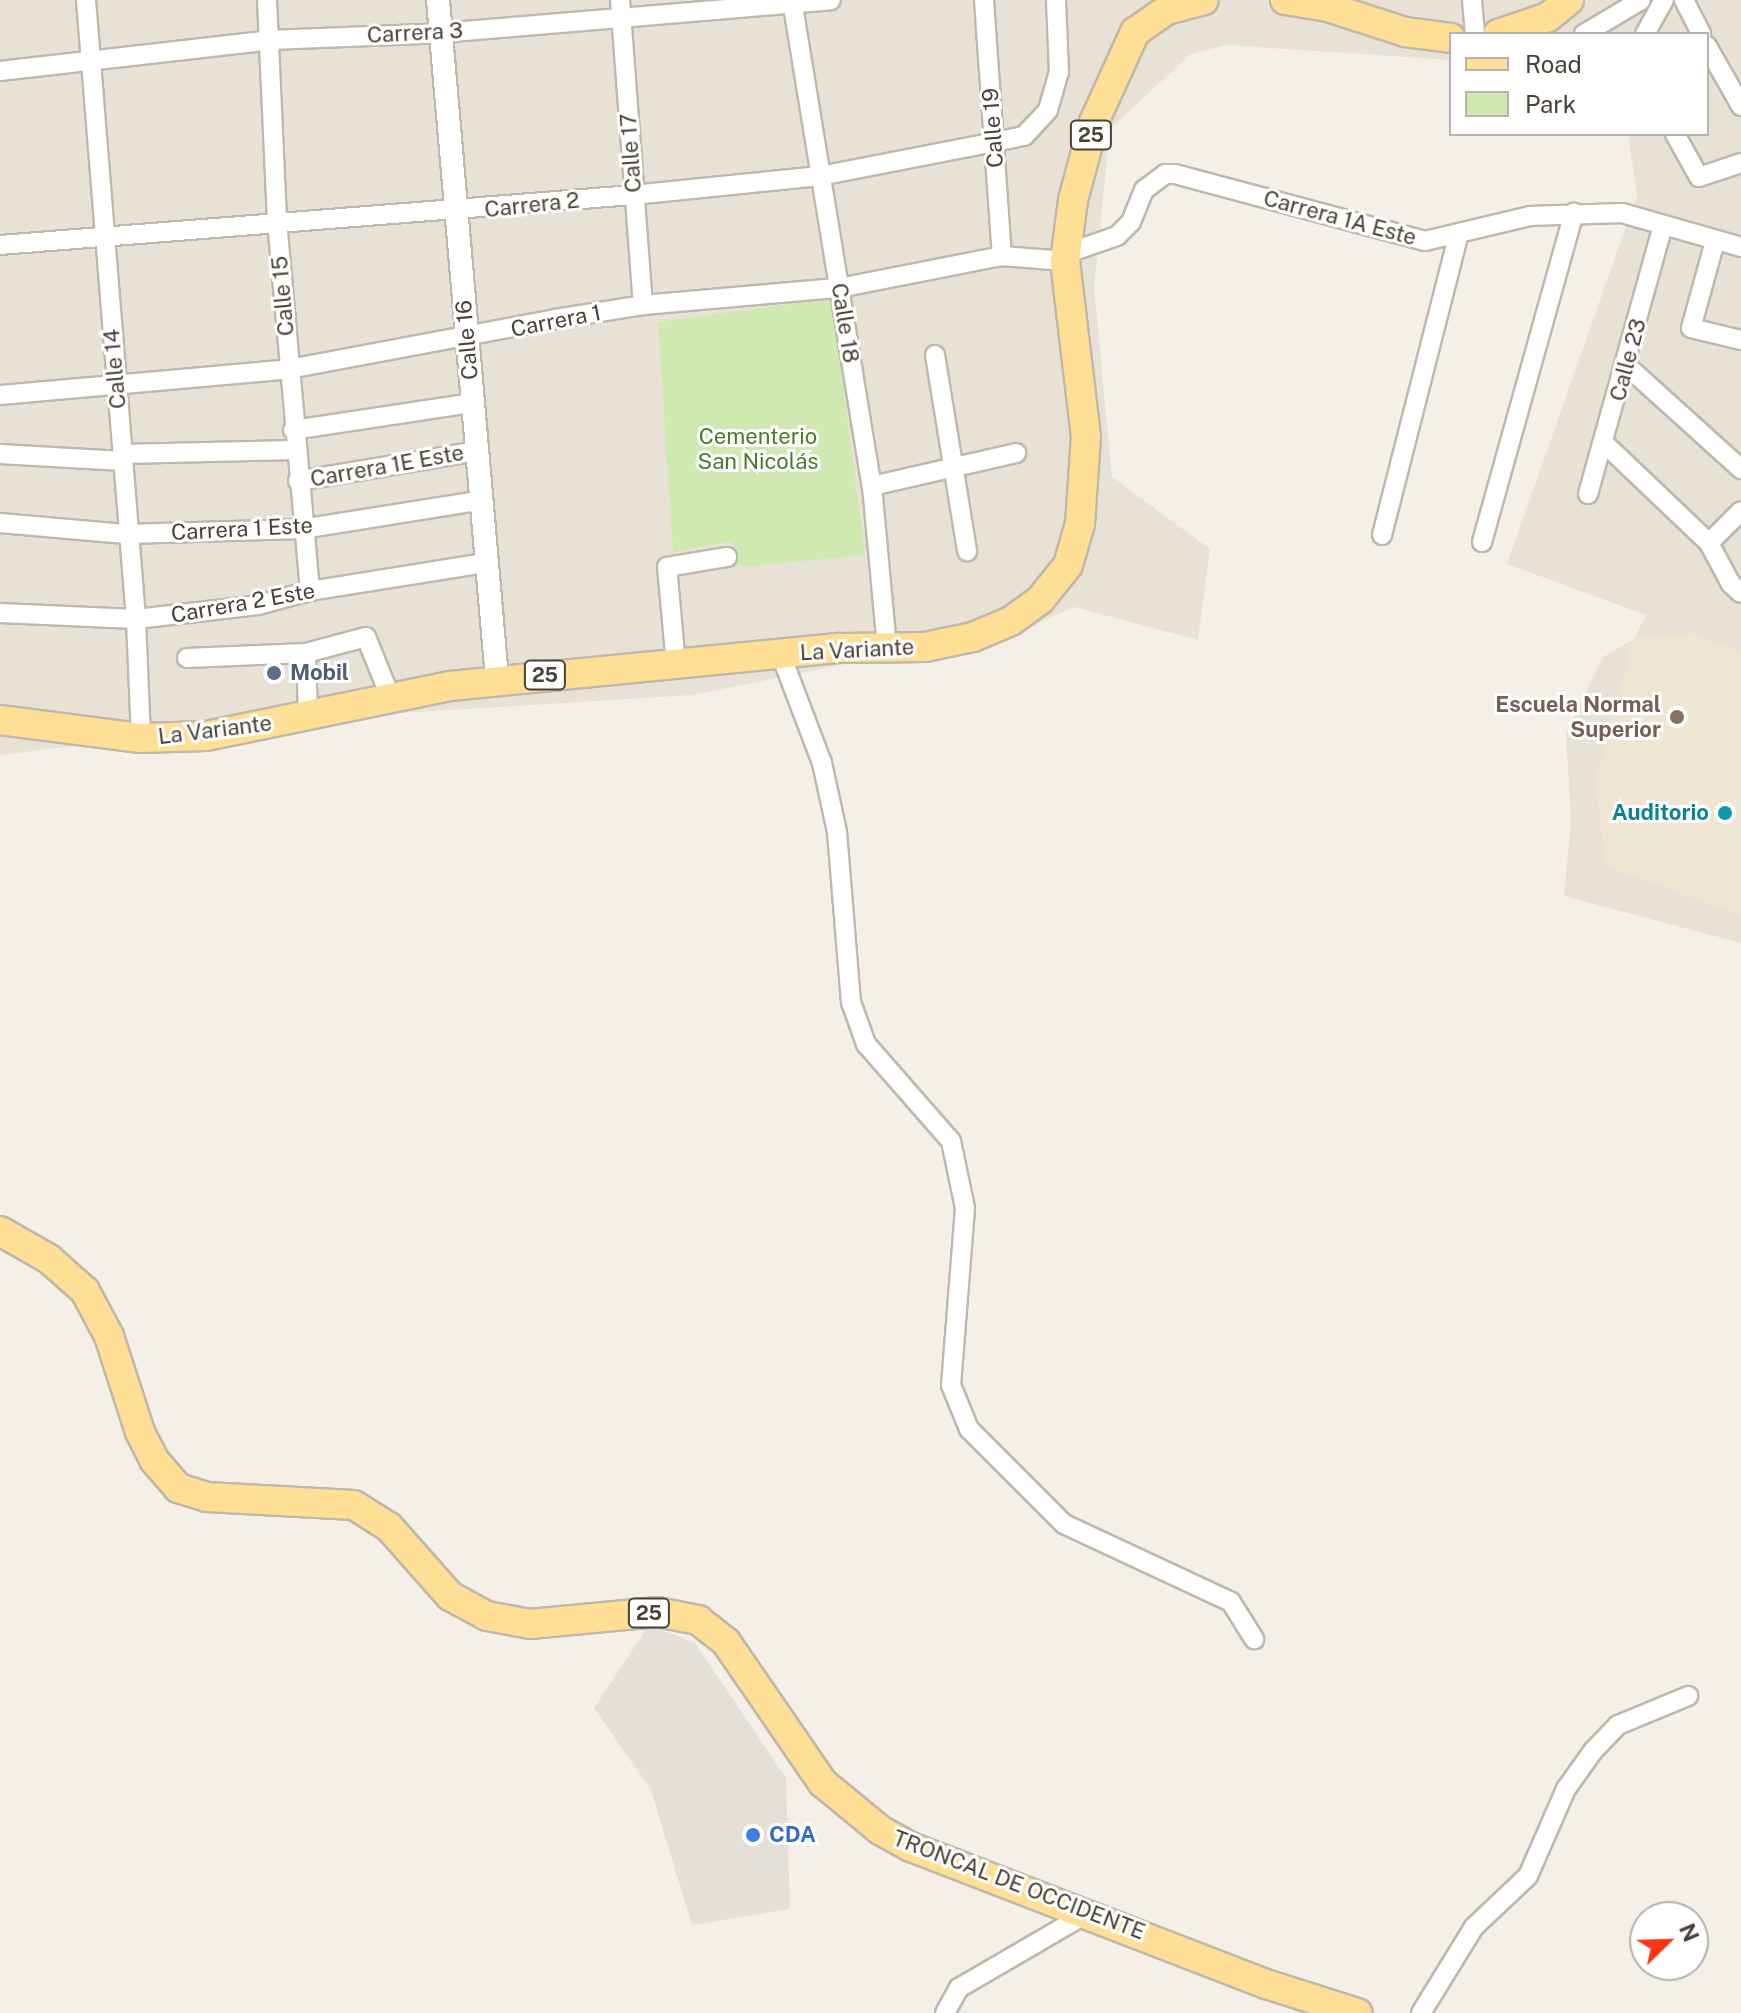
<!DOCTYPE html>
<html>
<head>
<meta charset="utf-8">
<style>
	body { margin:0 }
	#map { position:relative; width:1741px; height:2013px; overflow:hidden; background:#f4f0e8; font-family:"Public Sans",sans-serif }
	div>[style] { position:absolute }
	.residential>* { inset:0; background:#e8e2d6 }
	.industrial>* { inset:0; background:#e4dfd9 }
	.education>* { inset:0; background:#eee5d2 }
	.green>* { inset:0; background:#d0e9b0 }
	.roads { filter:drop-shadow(2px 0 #c0b8aa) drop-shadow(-2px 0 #c0b8aa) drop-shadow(0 2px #c0b8aa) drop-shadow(0 -2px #c0b8aa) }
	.minor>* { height:18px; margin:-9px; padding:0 9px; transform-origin:9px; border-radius:9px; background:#fff }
	.tertiary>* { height:22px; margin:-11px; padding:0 11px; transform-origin:11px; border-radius:11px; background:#fff }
	.primary>* { height:28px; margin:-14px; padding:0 14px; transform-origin:14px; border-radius:14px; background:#ffdf96 }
	.dots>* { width:22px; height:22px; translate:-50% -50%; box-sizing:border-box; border:4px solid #fff; border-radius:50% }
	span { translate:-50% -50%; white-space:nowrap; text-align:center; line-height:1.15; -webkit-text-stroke:6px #fff; paint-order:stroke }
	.shield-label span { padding:2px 6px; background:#fff; border:2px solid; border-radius:6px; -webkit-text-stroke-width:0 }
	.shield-label { font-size:20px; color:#484136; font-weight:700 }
	.street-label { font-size:22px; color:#484136 }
	.park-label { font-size:22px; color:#497b28 }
	.service-label { font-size:22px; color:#4e5e75; font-weight:700 }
	.left { translate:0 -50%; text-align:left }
	.education-label { font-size:22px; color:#785e54; font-weight:700 }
	.right { translate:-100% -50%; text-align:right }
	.culture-label { font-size:22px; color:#0d838f; font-weight:700 }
	.shop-label { font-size:22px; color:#366cbe; font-weight:700 }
	.legend { position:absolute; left:1449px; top:32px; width:260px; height:104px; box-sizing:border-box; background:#fff; border:2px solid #b6b3af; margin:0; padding:10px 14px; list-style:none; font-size:24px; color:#484136 }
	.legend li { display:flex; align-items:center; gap:16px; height:40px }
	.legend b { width:40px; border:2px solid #b6b3af }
	.north { position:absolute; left:1629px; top:1901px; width:80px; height:80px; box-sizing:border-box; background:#fff; border:2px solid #b6b3af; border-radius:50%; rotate:67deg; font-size:22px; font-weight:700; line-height:32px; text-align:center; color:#484136 }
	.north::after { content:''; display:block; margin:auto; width:28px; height:36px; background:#fe3415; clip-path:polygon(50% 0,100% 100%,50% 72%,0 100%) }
</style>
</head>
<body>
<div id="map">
	<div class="residential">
		<div style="clip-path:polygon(0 0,1741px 0,1741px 943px,1564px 896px,1571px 823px,1566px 733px,1603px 657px,1634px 639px,1646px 615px,1507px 564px,1637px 195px,1628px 134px,1707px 134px,1707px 34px,1451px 34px,1451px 60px,1225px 45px,1191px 54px,1110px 129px,1094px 287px,1112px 477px,1210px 549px,1198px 640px,1074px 607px,1031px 627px,692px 695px,289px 720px,0 755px)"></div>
	</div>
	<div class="industrial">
		<div style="clip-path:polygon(649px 1625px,695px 1643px,786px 1778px,790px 1909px,692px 1925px,651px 1790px,594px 1708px)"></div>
	</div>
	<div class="education">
		<div style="clip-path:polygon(1693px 633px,1741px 652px,1741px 915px,1606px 867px,1595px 781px,1634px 639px)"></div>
	</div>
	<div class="green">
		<div style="clip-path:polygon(832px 298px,865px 555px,737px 567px,733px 541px,673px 552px,658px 322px)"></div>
	</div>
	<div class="roads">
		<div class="minor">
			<div style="left:86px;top:0;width:621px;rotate:85.38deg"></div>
			<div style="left:136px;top:619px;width:119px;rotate:87.6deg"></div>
			<div style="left:267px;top:0;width:221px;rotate:87.4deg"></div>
			<div style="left:277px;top:221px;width:371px;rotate:84.9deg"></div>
			<div style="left:620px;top:0;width:306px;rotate:85.7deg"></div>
			<div style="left:792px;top:0;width:493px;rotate:80.7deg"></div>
			<div style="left:872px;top:486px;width:162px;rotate:84.7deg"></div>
			<div style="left:984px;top:0;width:257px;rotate:86deg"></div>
			<div style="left:1472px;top:0;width:34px;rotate:85deg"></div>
			<div style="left:1684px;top:0;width:38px;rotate:63deg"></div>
			<div style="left:1584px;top:34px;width:66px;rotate:-30.8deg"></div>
			<div style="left:1645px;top:34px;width:39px;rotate:-61deg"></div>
			<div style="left:1707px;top:46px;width:69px;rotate:60.5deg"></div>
			<div style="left:0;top:71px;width:272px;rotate:-6.5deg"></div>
			<div style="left:270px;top:40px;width:171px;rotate:-2.3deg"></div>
			<div style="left:441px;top:33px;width:391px;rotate:-4.8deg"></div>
			<div style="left:1675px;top:134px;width:49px;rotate:60.8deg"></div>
			<div style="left:1699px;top:177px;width:44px;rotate:-18.4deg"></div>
			<div style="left:1715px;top:241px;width:90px;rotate:105.4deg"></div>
			<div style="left:1691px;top:328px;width:51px;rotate:13.5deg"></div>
			<div style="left:0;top:245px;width:635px;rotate:-4.52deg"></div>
			<div style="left:633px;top:195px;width:188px;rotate:-5.8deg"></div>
			<div style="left:820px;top:176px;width:178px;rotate:-11deg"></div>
			<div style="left:995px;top:142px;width:30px;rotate:-12deg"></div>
			<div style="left:1024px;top:136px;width:35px;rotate:-47deg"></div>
			<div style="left:1048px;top:110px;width:40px;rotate:-74deg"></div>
			<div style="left:1059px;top:72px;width:72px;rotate:-92.4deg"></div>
			<div style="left:1065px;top:254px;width:55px;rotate:-19.1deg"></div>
			<div style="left:1117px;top:236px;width:20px;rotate:-45deg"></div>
			<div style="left:1131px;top:222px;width:35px;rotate:-68deg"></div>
			<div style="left:1144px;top:190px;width:26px;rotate:-37deg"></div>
			<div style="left:1165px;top:174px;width:10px"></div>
			<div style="left:1175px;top:174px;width:259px;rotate:15deg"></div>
			<div style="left:1425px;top:241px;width:108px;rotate:-13.4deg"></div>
			<div style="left:1530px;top:216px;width:92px;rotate:-1.9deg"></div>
			<div style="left:1622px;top:213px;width:124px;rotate:15.9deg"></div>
			<div style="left:935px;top:355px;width:199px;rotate:80.7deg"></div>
			<div style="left:1627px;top:366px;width:154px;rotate:42.1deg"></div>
			<div style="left:0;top:395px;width:290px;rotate:-5.1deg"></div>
			<div style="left:289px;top:369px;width:271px;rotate:-10.6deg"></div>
			<div style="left:555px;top:319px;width:89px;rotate:-9deg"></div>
			<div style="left:643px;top:305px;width:197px;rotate:-5deg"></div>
			<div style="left:839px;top:288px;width:166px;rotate:-11.1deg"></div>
			<div style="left:1002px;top:256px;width:63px;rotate:4.5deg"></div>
			<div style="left:293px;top:430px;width:181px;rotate:-8.6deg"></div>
			<div style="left:1605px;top:444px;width:144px;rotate:43.6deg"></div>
			<div style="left:1709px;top:543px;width:47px;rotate:61.8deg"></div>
			<div style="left:1731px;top:584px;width:13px;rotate:42deg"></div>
			<div style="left:0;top:454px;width:123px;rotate:3.3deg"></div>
			<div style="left:122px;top:454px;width:173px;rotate:-1.3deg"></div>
			<div style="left:298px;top:481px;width:181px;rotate:-9.5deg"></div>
			<div style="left:872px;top:486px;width:148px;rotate:-12.9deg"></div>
			<div style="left:1588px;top:494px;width:279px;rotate:-74.4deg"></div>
			<div style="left:0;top:523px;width:126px;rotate:5deg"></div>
			<div style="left:126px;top:534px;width:176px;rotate:-1.6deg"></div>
			<div style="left:302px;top:529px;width:183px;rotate:-9.1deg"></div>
			<div style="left:1382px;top:535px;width:309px;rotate:-75.7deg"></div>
			<div style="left:1482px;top:542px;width:342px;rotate:-74.4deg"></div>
			<div style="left:1709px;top:543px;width:45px;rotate:-45deg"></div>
			<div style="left:0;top:613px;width:136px;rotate:2.5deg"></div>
			<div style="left:136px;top:619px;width:123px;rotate:-6.5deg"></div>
			<div style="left:258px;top:605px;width:54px;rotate:-15.1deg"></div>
			<div style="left:310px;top:591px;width:176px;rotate:-9.1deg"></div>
			<div style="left:781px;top:655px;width:116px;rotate:69.2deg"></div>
			<div style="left:822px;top:763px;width:71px;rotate:77.7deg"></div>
			<div style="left:837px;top:832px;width:171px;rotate:85.3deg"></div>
			<div style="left:851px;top:1002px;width:45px;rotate:70.3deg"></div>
			<div style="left:866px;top:1044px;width:129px;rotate:48.8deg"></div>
			<div style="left:951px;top:1141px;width:68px;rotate:78.2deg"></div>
			<div style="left:965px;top:1208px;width:178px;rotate:94.5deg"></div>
			<div style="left:951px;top:1385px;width:48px;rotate:67.8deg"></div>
			<div style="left:969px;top:1429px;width:134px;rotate:45deg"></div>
			<div style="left:1064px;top:1524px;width:184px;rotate:25deg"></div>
			<div style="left:1231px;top:1602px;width:44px;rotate:58.1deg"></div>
			<div style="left:187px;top:658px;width:119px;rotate:-2.4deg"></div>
			<div style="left:676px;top:665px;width:98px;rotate:-95.2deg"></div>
			<div style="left:667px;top:567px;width:61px;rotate:-9.5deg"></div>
			<div style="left:308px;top:716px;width:63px;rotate:-91.8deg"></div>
			<div style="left:306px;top:653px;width:62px;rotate:-14.9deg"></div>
			<div style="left:366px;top:637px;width:64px;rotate:67.9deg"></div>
			<div style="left:945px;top:2013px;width:29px;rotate:-61deg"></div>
			<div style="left:959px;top:1988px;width:147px;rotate:-30.2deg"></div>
			<div style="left:1421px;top:2013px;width:101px;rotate:-58.4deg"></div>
			<div style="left:1474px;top:1927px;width:74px;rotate:-43.4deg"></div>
			<div style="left:1528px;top:1876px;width:95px;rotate:-66.4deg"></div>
			<div style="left:1566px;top:1789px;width:47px;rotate:-54.6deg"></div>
			<div style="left:1593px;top:1751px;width:36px;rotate:-46deg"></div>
			<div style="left:1618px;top:1725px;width:76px;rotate:-22.5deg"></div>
		</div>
		<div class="tertiary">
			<div style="left:438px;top:0;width:682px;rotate:85.03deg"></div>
		</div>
		<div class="primary">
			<div style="left:1285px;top:0;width:44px;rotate:9.2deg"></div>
			<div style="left:1328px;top:7px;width:81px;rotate:18deg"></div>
			<div style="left:1405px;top:32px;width:46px;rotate:7.4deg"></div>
			<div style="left:1498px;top:34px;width:53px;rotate:-18.8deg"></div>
			<div style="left:1548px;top:17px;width:27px;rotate:-39deg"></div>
			<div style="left:0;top:720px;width:142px;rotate:7.3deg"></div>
			<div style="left:141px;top:738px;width:65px;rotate:-1.8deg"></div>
			<div style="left:206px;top:736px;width:249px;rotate:-11.6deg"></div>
			<div style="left:450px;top:686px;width:392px;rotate:-5.6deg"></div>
			<div style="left:840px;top:648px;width:85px;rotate:-0.7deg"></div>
			<div style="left:925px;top:647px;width:49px;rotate:-11.8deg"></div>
			<div style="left:973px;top:637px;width:41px;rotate:-22.8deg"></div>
			<div style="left:1011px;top:621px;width:36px;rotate:-36deg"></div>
			<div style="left:1040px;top:600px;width:45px;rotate:-51.3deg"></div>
			<div style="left:1068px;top:565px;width:43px;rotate:-73.7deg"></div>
			<div style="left:1080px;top:524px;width:87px;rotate:-86.1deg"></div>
			<div style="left:1086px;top:437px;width:177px;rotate:-96.8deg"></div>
			<div style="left:1065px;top:261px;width:62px;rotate:-82.5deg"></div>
			<div style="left:1073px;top:200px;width:81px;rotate:-74.9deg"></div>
			<div style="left:1094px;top:122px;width:99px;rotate:-65.5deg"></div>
			<div style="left:1135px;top:32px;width:39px;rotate:-35deg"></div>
			<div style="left:1167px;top:10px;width:38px;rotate:-15deg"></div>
			<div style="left:0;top:1231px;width:56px;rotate:29.7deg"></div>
			<div style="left:49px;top:1259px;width:48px;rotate:41.6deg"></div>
			<div style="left:85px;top:1291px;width:51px;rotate:61.9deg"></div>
			<div style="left:109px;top:1336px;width:101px;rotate:72.1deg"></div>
			<div style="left:140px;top:1432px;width:31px;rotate:63deg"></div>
			<div style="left:154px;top:1460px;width:37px;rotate:49deg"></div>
			<div style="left:178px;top:1488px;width:30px;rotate:17deg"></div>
			<div style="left:207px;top:1497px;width:147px;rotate:3.1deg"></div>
			<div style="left:354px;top:1505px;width:41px;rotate:32.2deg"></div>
			<div style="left:389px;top:1527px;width:92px;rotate:48.5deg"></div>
			<div style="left:450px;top:1596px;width:42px;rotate:28.4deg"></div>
			<div style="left:487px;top:1616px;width:44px;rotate:10.5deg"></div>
			<div style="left:530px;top:1624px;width:128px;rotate:-5.4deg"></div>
			<div style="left:657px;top:1612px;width:42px;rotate:11deg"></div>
			<div style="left:698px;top:1620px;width:36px;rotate:38deg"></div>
			<div style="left:726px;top:1642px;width:171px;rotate:55.5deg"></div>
			<div style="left:823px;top:1783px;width:74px;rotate:39.5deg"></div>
			<div style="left:880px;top:1830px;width:35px;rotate:29deg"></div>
			<div style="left:911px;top:1847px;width:381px;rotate:21.1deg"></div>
			<div style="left:1266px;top:1984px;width:96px;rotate:17.7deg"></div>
		</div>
	</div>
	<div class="dots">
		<div style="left:274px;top:673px;background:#5c6f8a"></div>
		<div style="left:1677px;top:717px;background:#8d6e63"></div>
		<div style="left:1725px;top:813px;background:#0f9aa8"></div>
		<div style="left:753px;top:1835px;background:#3f7fe0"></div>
	</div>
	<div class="shield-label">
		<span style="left:1091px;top:135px">25</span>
		<span style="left:545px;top:675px">25</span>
		<span style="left:649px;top:1613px">25</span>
	</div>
	<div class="street-label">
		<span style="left:415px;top:33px;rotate:-3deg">Carrera 3</span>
		<span style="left:993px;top:128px;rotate:-94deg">Calle 19</span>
		<span style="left:631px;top:153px;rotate:-94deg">Calle 17</span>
		<span style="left:532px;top:205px;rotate:-6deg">Carrera 2</span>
		<span style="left:1340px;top:218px;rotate:15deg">Carrera 1A Este</span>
		<span style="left:283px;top:296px;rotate:-95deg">Calle 15</span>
		<span style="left:556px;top:321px;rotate:-11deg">Carrera 1</span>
		<span style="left:845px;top:323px;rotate:81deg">Calle 18</span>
		<span style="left:467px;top:340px;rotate:-95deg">Calle 16</span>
		<span style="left:1628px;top:360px;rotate:-75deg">Calle 23</span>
		<span style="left:115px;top:369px;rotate:-95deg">Calle 14</span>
		<span style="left:387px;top:466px;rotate:-10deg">Carrera 1E Este</span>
		<span style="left:242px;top:529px;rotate:-3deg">Carrera 1 Este</span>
		<span style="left:243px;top:603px;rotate:-10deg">Carrera 2 Este</span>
		<span style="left:857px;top:650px;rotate:-3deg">La Variante</span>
		<span style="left:215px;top:730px;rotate:-7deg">La Variante</span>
		<span style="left:1019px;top:1885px;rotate:21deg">TRONCAL DE OCCIDENTE</span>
	</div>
	<div class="park-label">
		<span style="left:758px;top:449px">Cementerio<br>San Nicolás</span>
	</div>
	<div class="service-label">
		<span class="left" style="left:290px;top:673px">Mobil</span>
	</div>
	<div class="education-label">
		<span class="right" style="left:1661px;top:717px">Escuela Normal<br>Superior</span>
	</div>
	<div class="culture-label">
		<span class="right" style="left:1709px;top:813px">Auditorio</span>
	</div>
	<div class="shop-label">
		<span class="left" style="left:769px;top:1835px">CDA</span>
	</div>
	<ul class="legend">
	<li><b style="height:10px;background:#ffdf96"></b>Road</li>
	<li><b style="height:22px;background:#d0e9b0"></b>Park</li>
	</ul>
	<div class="north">N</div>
</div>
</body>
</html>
